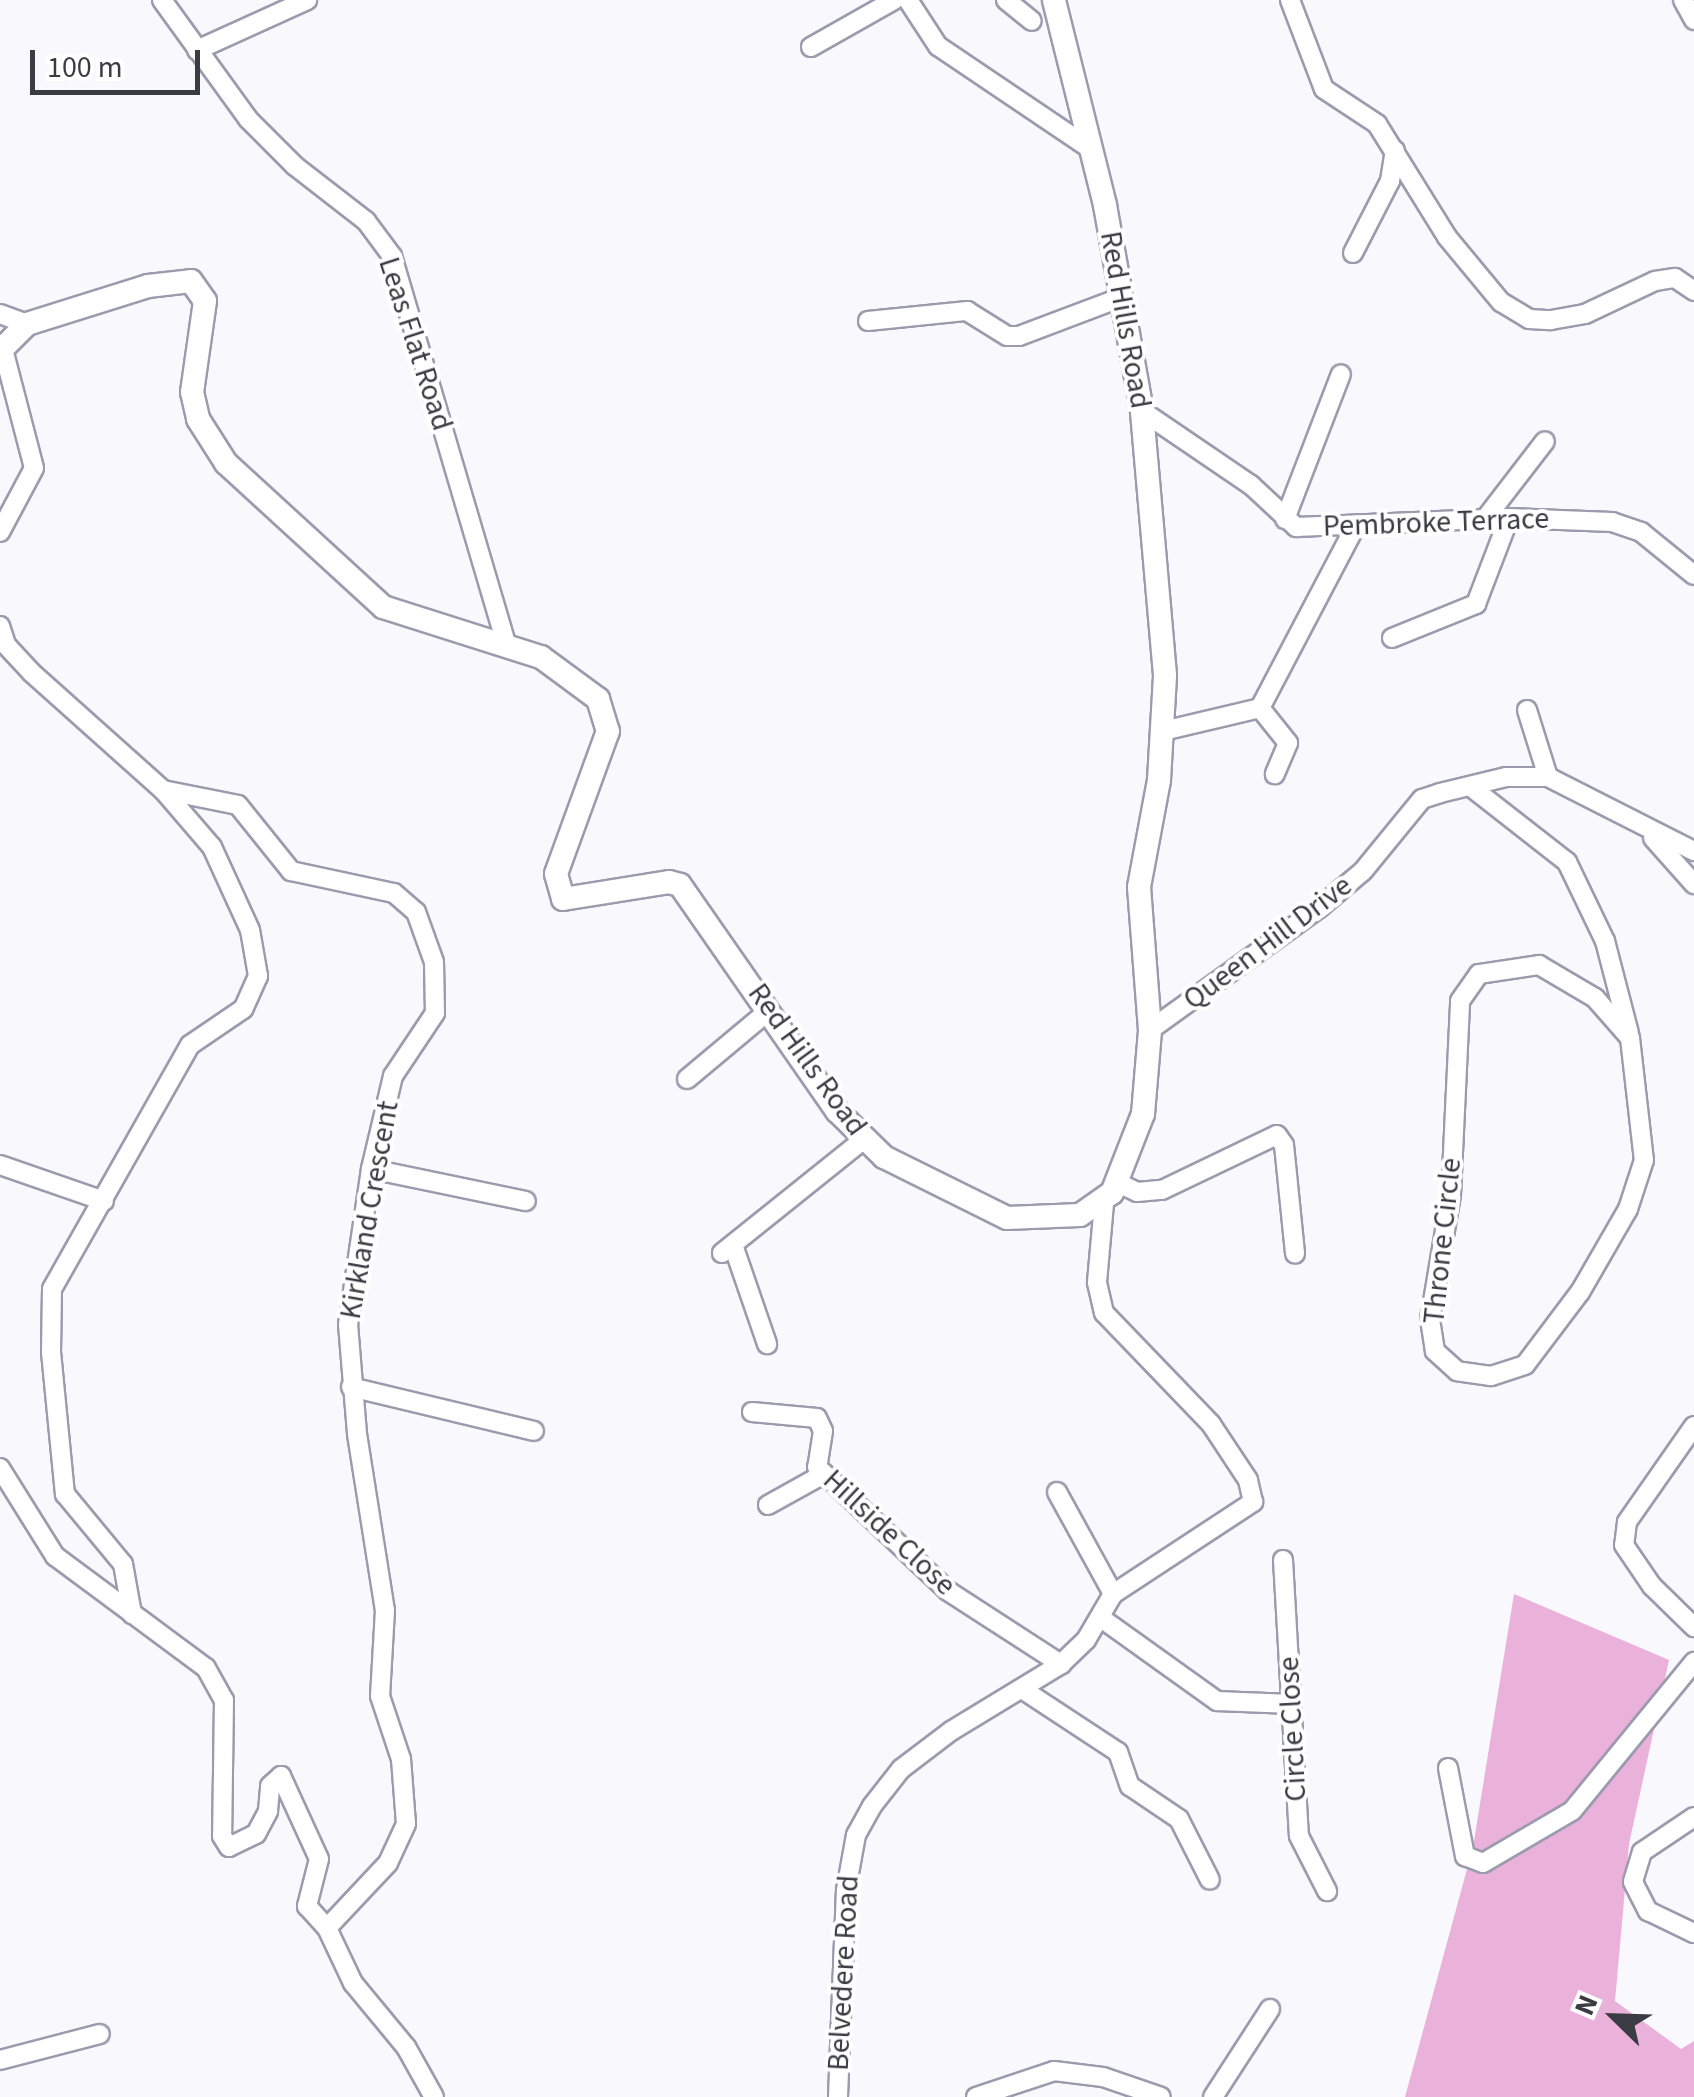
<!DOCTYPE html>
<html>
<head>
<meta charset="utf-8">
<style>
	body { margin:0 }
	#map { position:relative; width:1694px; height:2097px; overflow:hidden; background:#f9f8fd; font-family:"Source Sans 3",sans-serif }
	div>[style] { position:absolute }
	.forest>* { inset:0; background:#eab1db }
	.roads { filter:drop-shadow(2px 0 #9c9bae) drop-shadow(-2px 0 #9c9bae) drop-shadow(0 2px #9c9bae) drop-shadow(0 -2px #9c9bae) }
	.minor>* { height:18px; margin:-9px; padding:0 9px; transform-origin:9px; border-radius:9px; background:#fff }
	.major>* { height:22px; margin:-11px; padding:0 11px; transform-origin:11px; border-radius:11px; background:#fff }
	span { translate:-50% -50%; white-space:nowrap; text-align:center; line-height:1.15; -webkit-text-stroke:8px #fff; paint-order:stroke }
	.street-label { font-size:30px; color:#3b3b43 }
	.north { position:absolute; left:1564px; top:1967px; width:100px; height:100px; -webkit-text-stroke:8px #fff; paint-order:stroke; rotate:293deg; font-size:28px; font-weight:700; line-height:40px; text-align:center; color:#3b3b43 }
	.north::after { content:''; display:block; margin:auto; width:35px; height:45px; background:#3b3b43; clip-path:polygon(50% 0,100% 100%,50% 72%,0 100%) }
	.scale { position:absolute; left:30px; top:50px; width:170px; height:45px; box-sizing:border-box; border:5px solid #3b3b43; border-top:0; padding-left:12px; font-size:30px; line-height:35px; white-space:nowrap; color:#3b3b43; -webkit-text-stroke:8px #fff; paint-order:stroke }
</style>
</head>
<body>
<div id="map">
	<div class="forest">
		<div style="clip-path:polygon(1514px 1594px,1669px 1660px,1629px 1844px,1615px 2001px,1681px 2049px,1694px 2041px,1694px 2097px,1405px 2097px,1473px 1847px)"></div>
	</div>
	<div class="roads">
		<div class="minor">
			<div style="left:162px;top:0;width:147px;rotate:54.1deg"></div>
			<div style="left:248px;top:119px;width:66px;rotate:45deg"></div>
			<div style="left:295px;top:166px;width:90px;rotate:37.8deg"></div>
			<div style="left:366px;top:221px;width:44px;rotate:53.4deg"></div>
			<div style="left:392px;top:256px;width:407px;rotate:73.6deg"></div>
			<div style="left:908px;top:0;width:55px;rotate:56.9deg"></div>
			<div style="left:938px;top:46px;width:186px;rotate:34deg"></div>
			<div style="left:1006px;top:0;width:33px;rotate:39deg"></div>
			<div style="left:1290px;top:0;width:95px;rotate:69.1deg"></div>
			<div style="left:1324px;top:89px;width:64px;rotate:33.4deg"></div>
			<div style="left:1377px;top:124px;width:133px;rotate:58.2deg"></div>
			<div style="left:1447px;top:237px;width:85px;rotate:50.3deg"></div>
			<div style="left:1501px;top:302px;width:33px;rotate:31deg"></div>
			<div style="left:1529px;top:319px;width:22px;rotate:3deg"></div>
			<div style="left:1551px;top:320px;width:35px;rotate:-10deg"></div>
			<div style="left:1585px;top:314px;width:77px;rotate:-25.2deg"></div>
			<div style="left:1655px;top:281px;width:20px;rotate:-9deg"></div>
			<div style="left:1675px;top:278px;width:23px;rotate:34deg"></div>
			<div style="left:1683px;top:0;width:23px;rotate:61deg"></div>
			<div style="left:811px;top:47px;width:95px;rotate:-29.5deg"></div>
			<div style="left:197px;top:50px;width:121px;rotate:-24.4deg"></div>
			<div style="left:1353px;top:253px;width:81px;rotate:-62.8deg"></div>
			<div style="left:1390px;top:181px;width:31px;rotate:-81deg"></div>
			<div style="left:0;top:314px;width:29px;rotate:20deg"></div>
			<div style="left:868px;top:321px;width:100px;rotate:-5.8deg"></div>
			<div style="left:967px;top:311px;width:47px;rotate:32deg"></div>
			<div style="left:1007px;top:336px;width:12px"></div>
			<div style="left:1019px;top:336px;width:110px;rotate:-20.7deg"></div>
			<div style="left:1142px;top:411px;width:132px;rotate:34.2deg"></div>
			<div style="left:1251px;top:485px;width:62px;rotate:43deg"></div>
			<div style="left:1296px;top:527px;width:213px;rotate:-2.4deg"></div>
			<div style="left:1509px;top:518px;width:103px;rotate:2.2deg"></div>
			<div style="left:1612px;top:522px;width:31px;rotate:19deg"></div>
			<div style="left:1641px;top:532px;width:68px;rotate:39.1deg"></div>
			<div style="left:1285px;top:519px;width:155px;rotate:-68.9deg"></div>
			<div style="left:1485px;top:519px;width:98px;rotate:-52.4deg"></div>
			<div style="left:0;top:532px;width:72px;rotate:-62deg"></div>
			<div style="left:34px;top:468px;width:123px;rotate:-104.6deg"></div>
			<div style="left:0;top:626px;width:20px;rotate:72deg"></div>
			<div style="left:6px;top:645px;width:38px;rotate:47deg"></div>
			<div style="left:32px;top:673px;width:176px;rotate:41.8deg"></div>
			<div style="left:163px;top:790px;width:75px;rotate:49.3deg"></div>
			<div style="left:212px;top:847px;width:91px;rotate:65.4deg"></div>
			<div style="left:250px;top:930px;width:47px;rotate:80.1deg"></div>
			<div style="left:258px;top:976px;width:36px;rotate:114deg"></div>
			<div style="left:243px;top:1009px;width:64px;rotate:145.8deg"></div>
			<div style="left:190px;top:1045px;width:280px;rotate:119.5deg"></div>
			<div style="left:52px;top:1289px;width:63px;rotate:90.9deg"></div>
			<div style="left:51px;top:1352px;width:143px;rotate:84.4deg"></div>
			<div style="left:65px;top:1494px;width:91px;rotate:50.4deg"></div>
			<div style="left:123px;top:1564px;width:51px;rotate:79.8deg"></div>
			<div style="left:1392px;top:638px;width:91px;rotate:-22deg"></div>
			<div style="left:1476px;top:604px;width:92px;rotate:-69deg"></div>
			<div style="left:1260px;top:708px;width:45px;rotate:51.3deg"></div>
			<div style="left:1288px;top:743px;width:34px;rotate:113deg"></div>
			<div style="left:1527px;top:710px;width:70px;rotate:72.6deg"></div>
			<div style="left:1163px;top:731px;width:100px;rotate:-13.3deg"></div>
			<div style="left:1260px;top:708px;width:204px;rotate:-62.3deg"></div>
			<div style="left:1471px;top:787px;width:122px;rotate:38deg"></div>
			<div style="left:1567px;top:862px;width:88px;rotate:64.3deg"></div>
			<div style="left:1605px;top:941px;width:95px;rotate:75.4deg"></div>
			<div style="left:163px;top:790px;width:76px;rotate:11.3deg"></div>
			<div style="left:238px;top:805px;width:85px;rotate:51.2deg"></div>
			<div style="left:291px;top:871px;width:105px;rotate:12.1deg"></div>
			<div style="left:394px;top:893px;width:29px;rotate:41deg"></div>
			<div style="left:416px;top:912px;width:53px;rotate:70.2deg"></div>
			<div style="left:434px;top:962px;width:51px;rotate:88.9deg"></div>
			<div style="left:435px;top:1013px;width:76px;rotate:123.7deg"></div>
			<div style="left:393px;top:1076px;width:96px;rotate:103.3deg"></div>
			<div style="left:371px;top:1169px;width:157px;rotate:98.4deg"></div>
			<div style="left:348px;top:1324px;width:110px;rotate:85.3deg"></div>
			<div style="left:357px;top:1434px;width:178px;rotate:81deg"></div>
			<div style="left:385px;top:1610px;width:86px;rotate:93.3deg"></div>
			<div style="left:380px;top:1696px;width:66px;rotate:71.6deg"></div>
			<div style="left:401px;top:1759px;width:65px;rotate:85.6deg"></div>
			<div style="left:406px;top:1824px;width:43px;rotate:114.8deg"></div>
			<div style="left:388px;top:1863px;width:89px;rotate:133.2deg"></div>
			<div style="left:327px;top:1928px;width:61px;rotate:64.7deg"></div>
			<div style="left:353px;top:1983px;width:83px;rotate:50.4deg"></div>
			<div style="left:406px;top:2047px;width:57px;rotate:60.8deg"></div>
			<div style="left:1653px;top:838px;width:62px;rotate:48.3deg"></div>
			<div style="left:1539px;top:965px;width:65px;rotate:30.5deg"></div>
			<div style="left:1595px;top:998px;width:53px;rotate:48.8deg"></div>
			<div style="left:1630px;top:1038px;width:123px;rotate:83.5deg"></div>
			<div style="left:1644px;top:1160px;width:52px;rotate:108.1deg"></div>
			<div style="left:1628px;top:1209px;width:96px;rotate:120deg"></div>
			<div style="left:1580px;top:1292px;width:91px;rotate:127deg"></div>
			<div style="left:1525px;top:1365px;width:36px;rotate:162deg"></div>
			<div style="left:1491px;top:1376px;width:34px;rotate:-172deg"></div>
			<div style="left:1457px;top:1371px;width:30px;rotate:-138deg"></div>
			<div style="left:1435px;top:1351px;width:32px;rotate:-99deg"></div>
			<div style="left:1430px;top:1319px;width:126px;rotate:-80.4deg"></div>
			<div style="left:1451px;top:1195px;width:194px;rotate:-87.3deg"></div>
			<div style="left:1460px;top:1001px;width:33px;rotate:-55deg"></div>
			<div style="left:1479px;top:974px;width:61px;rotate:-8.5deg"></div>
			<div style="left:1150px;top:1030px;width:208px;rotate:-35.8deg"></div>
			<div style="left:1319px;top:908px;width:57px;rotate:-40.1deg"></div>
			<div style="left:1363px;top:871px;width:93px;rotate:-50.7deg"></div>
			<div style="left:1422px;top:799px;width:19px;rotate:-18deg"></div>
			<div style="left:1440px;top:793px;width:68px;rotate:-13.6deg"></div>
			<div style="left:1506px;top:777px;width:42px"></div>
			<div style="left:1548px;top:777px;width:164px;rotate:26.9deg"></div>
			<div style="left:687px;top:1079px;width:104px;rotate:-39.9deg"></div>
			<div style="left:0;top:1165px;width:110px;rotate:19.1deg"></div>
			<div style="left:371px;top:1169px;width:158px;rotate:11.7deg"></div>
			<div style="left:1118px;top:1183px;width:21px;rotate:25deg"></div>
			<div style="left:1137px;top:1192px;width:25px;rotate:-5deg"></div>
			<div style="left:1162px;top:1190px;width:127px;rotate:-25.6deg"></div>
			<div style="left:1277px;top:1135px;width:12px;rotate:55deg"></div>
			<div style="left:1284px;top:1145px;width:109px;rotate:84.2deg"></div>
			<div style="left:733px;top:1245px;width:105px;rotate:71deg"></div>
			<div style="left:722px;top:1253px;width:181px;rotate:-38.7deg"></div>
			<div style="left:351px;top:1387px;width:188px;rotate:13.5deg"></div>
			<div style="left:752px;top:1412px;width:65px;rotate:5.3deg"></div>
			<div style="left:817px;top:1418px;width:14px;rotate:65deg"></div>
			<div style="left:823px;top:1431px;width:36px;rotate:99deg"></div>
			<div style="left:817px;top:1467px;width:180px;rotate:43.4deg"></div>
			<div style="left:948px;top:1591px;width:135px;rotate:32.9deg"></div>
			<div style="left:1694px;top:1426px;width:117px;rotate:124.9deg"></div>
			<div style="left:1627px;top:1522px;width:23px;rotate:97deg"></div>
			<div style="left:1624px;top:1545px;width:50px;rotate:55.7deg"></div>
			<div style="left:1652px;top:1586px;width:59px;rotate:44.3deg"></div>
			<div style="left:0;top:1468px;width:104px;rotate:58deg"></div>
			<div style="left:55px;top:1556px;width:188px;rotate:36.6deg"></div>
			<div style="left:206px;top:1668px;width:37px;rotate:61deg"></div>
			<div style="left:224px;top:1700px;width:136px;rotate:90.8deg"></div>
			<div style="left:222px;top:1836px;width:13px;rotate:58deg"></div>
			<div style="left:229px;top:1847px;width:30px;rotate:-26deg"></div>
			<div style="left:256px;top:1834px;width:26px;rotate:-62deg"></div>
			<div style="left:268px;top:1811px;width:25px;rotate:-85deg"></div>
			<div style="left:270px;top:1786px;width:15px;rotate:-42deg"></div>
			<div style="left:281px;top:1776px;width:91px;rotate:65.4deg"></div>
			<div style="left:319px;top:1859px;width:49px;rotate:104.3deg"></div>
			<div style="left:307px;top:1906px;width:30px;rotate:48deg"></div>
			<div style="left:1057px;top:1492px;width:116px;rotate:61.2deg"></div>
			<div style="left:768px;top:1505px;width:64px;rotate:-29deg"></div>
			<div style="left:1283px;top:1560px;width:276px;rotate:86.7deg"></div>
			<div style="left:1299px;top:1836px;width:62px;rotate:63deg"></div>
			<div style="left:1101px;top:1618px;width:143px;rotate:35.6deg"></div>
			<div style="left:1217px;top:1701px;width:75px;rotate:2.3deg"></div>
			<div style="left:1025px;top:1691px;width:111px;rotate:33.3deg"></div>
			<div style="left:1118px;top:1752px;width:36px;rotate:71deg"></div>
			<div style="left:1130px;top:1786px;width:59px;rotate:34deg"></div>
			<div style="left:1179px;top:1819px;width:68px;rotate:63.1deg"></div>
			<div style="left:1448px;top:1768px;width:90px;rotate:79.1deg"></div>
			<div style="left:1465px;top:1856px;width:19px;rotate:21deg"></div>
			<div style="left:1483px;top:1863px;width:103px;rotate:-30.3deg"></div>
			<div style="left:1572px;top:1811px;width:193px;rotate:-50.7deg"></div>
			<div style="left:1694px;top:1817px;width:63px;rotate:146.1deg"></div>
			<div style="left:1642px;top:1852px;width:31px;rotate:107deg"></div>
			<div style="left:1633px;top:1882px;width:33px;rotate:63deg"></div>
			<div style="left:1648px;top:1911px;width:51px;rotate:25.6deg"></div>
			<div style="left:0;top:2060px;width:103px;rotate:-14.6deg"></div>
			<div style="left:838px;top:2097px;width:207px;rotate:-87.8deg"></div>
			<div style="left:846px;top:1890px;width:56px;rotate:-79.7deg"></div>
			<div style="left:856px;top:1835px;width:33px;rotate:-61deg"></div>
			<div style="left:872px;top:1806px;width:47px;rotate:-51.9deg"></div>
			<div style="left:901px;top:1769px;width:63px;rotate:-37.2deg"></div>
			<div style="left:951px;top:1731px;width:129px;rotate:-31.3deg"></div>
			<div style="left:1061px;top:1664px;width:35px;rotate:-44deg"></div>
			<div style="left:1086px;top:1640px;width:53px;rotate:-59.6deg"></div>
			<div style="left:1113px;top:1594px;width:168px;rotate:-33.3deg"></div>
			<div style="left:1253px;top:1502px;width:23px;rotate:-103deg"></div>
			<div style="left:1248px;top:1480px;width:67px;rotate:-123.5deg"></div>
			<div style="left:1211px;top:1424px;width:154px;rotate:-133.9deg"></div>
			<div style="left:1104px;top:1313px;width:32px;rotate:-103deg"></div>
			<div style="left:1097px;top:1282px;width:79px;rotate:-84.9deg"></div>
			<div style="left:976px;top:2097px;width:82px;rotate:-18.4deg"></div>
			<div style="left:1054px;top:2071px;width:49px;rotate:7deg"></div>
			<div style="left:1103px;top:2077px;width:61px;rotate:19deg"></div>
			<div style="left:1213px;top:2097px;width:105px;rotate:-57.1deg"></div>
		</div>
		<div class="major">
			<div style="left:0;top:351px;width:38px;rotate:-45deg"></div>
			<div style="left:27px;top:324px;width:127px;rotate:-17.4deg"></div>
			<div style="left:148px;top:286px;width:43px;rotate:-6.6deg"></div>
			<div style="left:191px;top:281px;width:24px;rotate:55deg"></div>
			<div style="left:205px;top:301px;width:92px;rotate:98.1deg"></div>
			<div style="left:192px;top:392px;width:28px;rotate:77deg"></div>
			<div style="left:198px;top:419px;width:52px;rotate:57.5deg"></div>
			<div style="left:226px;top:463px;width:213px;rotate:42.5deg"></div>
			<div style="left:383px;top:607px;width:166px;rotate:17.6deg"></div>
			<div style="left:541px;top:657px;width:71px;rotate:36.4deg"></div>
			<div style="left:598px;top:699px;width:34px;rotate:73deg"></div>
			<div style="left:608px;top:731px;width:152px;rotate:110deg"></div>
			<div style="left:556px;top:874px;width:26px;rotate:74deg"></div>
			<div style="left:563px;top:899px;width:107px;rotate:-9.1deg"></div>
			<div style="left:669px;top:882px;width:11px;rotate:15deg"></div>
			<div style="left:680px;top:885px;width:275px;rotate:55.2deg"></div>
			<div style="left:837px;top:1111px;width:66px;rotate:44.4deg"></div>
			<div style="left:884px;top:1157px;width:137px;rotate:26.4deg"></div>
			<div style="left:1007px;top:1218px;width:73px;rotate:-2.4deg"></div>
			<div style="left:1080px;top:1215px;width:39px;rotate:-35deg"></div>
			<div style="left:1112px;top:1193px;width:85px;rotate:-68.6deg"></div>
			<div style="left:1143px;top:1114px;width:84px;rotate:-85.2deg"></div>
			<div style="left:1150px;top:1030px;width:143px;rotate:-94.4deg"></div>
			<div style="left:1139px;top:887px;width:109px;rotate:-79.4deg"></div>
			<div style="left:1159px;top:780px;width:105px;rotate:-86.7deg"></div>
			<div style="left:1165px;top:675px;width:265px;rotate:-95deg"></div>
			<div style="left:1142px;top:411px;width:209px;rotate:-100.2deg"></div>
			<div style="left:1105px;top:205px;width:211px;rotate:-104deg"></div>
		</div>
	</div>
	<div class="street-label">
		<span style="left:1125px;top:320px;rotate:80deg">Red Hills Road</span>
		<span style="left:415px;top:344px;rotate:72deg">Leas Flat Road</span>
		<span style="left:1436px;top:523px;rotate:-2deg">Pembroke Terrace</span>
		<span style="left:1268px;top:943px;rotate:-37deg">Queen Hill Drive</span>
		<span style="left:807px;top:1060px;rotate:54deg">Red Hills Road</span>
		<span style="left:370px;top:1210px;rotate:-80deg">Kirkland Crescent</span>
		<span style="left:1443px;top:1241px;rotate:-84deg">Throne Circle</span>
		<span style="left:889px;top:1533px;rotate:43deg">Hillside Close</span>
		<span style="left:1293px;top:1729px;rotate:-93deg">Circle Close</span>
		<span style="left:844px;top:1973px;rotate:-87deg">Belvedere Road</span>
	</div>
	<div class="north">N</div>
	<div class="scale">100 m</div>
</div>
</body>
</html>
